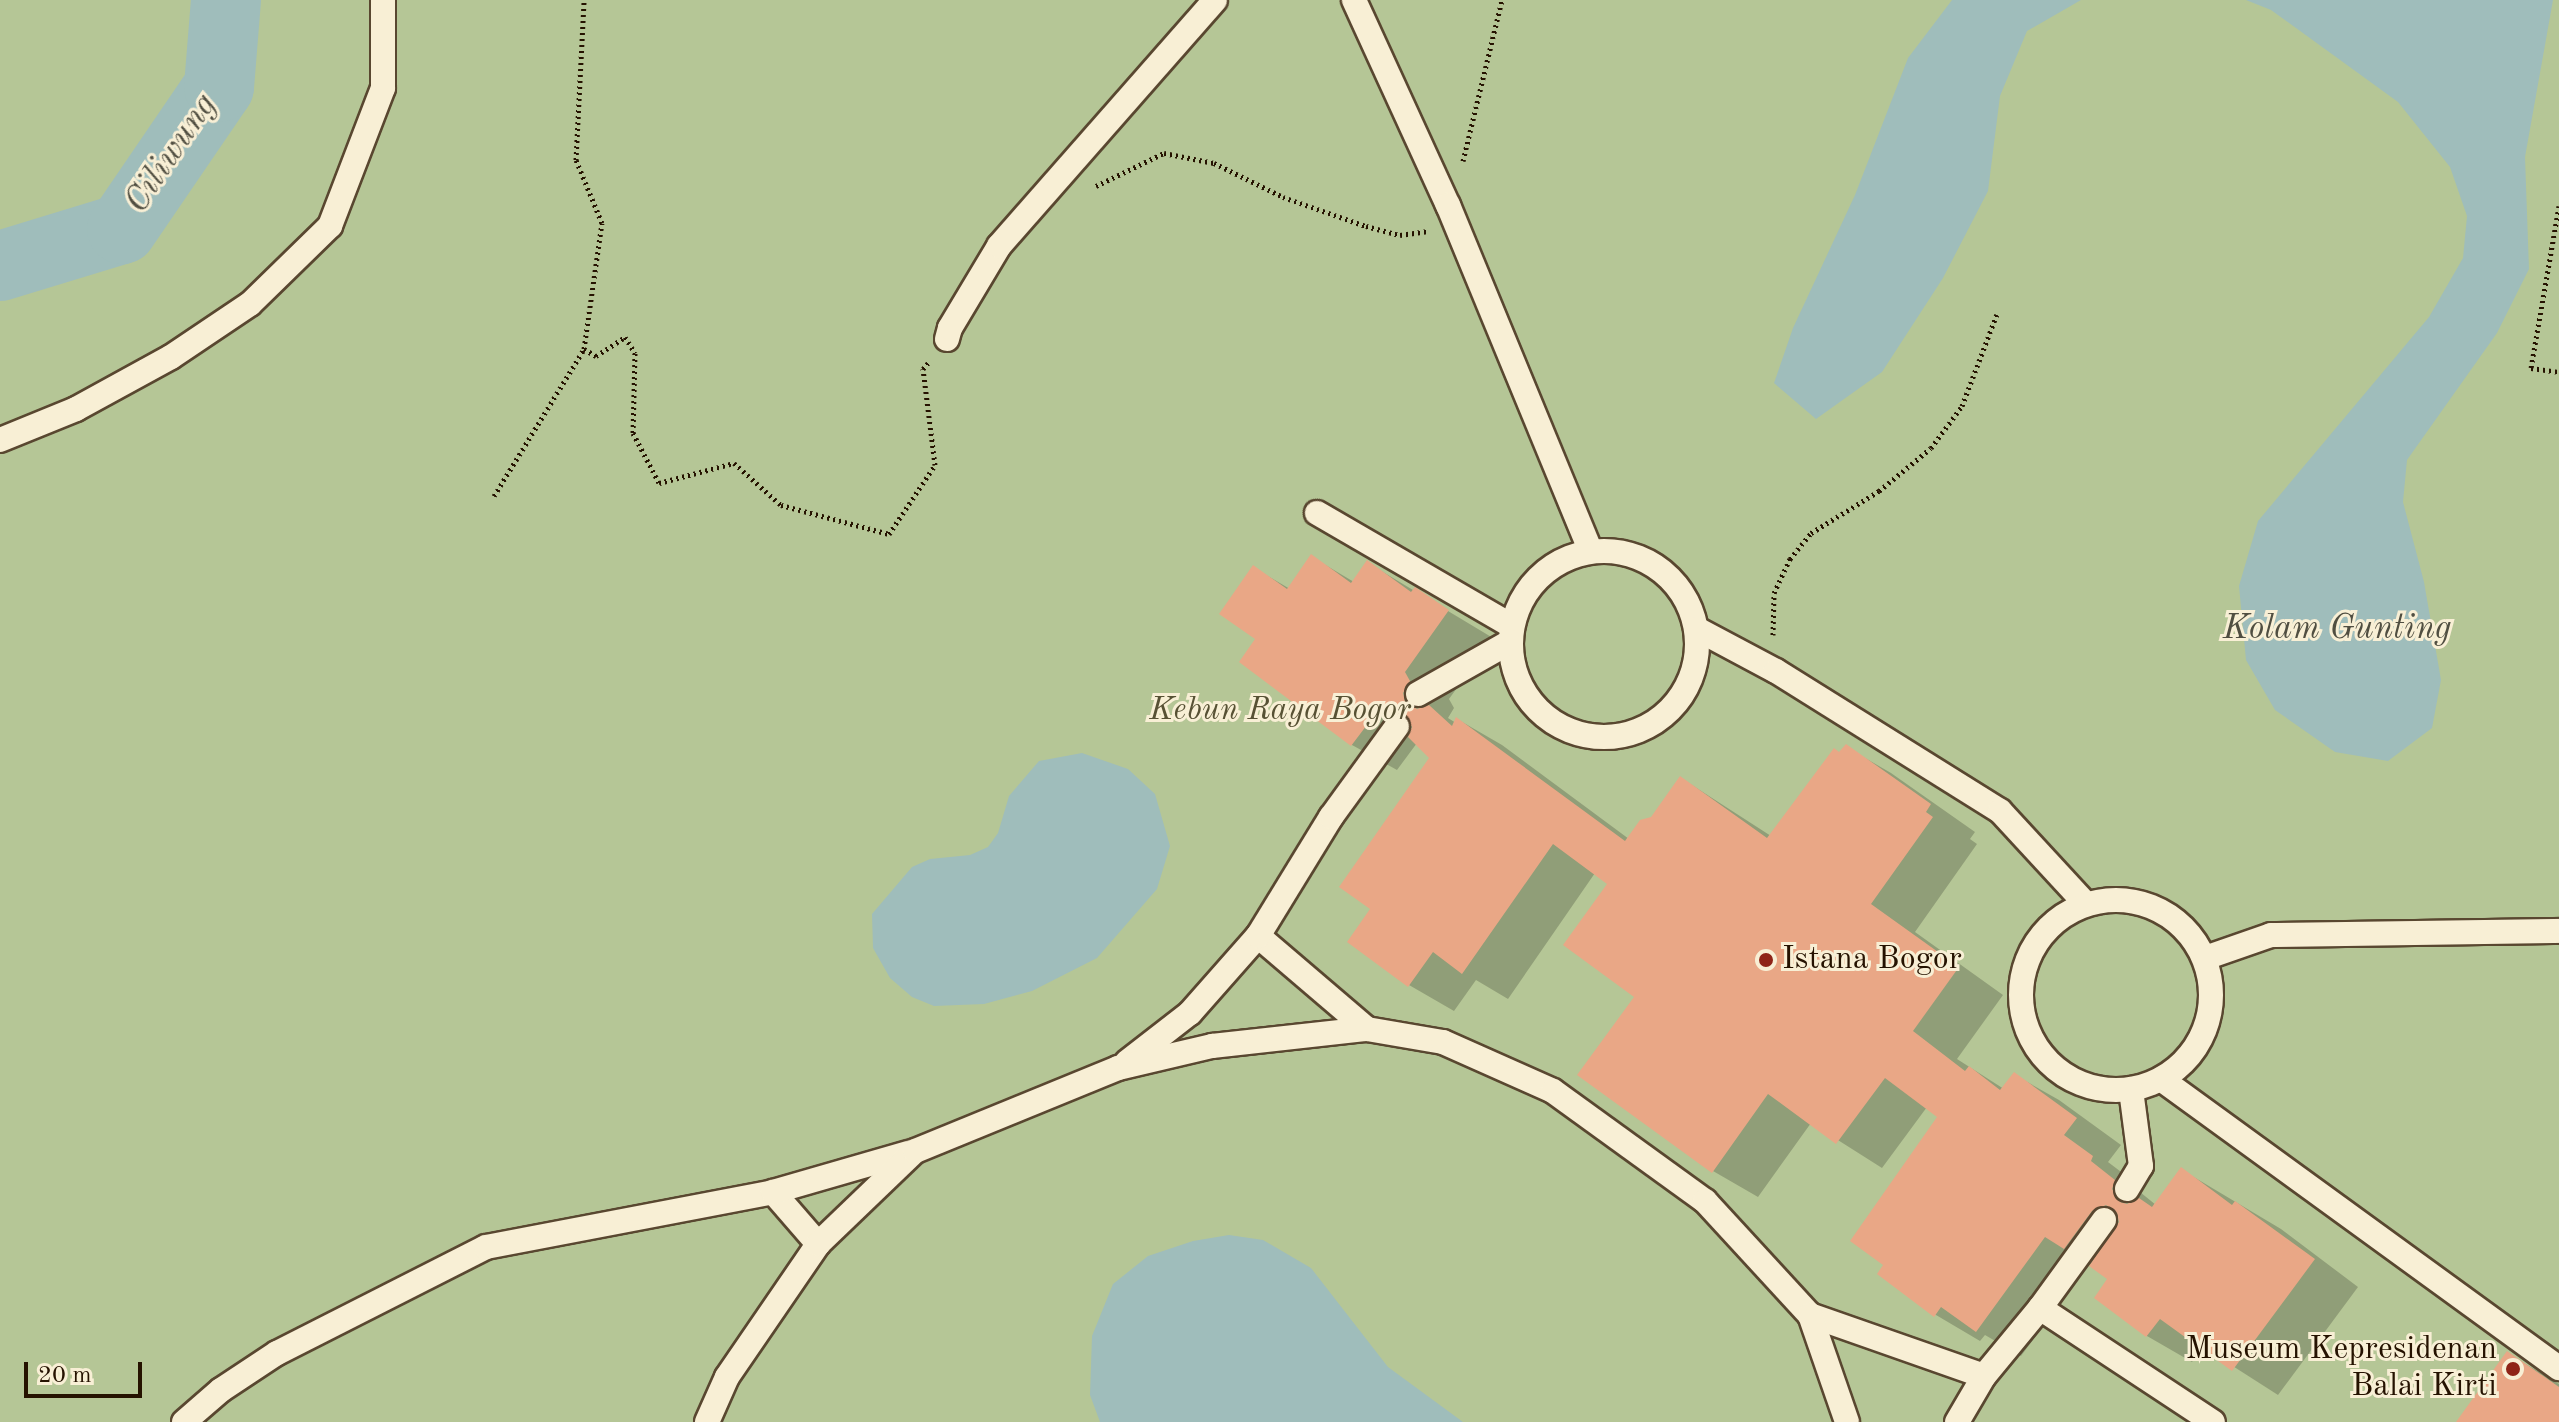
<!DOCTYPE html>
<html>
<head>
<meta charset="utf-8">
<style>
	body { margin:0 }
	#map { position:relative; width:2559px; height:1422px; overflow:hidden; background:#f4e6be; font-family:"Old Standard TT",serif }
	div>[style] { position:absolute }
	.green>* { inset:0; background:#b5c696; transform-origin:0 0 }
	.water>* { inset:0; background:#9fbdbb }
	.shadow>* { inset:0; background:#0003 }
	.river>* { height:70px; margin:-35px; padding:0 35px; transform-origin:35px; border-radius:35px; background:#9fbdbb }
	.building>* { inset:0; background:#e9a786 }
	.path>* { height:5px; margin-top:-2.5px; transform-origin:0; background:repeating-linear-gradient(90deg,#251200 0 2px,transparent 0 6px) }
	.roads { filter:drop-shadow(2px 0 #594730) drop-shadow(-2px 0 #594730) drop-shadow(0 2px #594730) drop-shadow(0 -2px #594730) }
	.lane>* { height:24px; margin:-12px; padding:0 12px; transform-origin:12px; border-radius:12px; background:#f8efd5 }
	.lane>.ring { margin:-12px; padding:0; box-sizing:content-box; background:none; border:24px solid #f8efd5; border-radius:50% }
	.dots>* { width:22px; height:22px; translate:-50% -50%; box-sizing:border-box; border:4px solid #f8efd5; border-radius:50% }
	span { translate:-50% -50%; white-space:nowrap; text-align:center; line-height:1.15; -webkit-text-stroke:6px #f8efd5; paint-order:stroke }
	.park-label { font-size:32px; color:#575134; font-style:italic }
	.poi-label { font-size:32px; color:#251200 }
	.left { translate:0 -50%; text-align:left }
	.right { translate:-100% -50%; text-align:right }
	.water-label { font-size:34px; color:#504e41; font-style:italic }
	.scale { position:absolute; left:24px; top:1362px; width:118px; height:36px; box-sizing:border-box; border:4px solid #251200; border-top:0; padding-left:10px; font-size:24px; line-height:28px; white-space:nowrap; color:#251200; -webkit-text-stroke:6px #f8efd5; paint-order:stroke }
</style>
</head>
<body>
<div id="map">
	<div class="green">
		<div style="left:0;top:0;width:2559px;height:1422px"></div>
	</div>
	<div class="water">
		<div style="clip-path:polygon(1952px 0,2081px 0,2027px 31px,2000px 96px,1988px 191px,1943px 278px,1882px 372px,1816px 419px,1774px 383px,1793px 328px,1855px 195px,1908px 58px)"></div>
		<div style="clip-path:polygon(2246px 0,2553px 0,2525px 157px,2529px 269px,2497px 333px,2407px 460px,2403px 502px,2424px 582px,2441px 680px,2432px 728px,2388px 761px,2335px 752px,2275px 710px,2246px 660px,2239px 586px,2258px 521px,2429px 317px,2463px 258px,2467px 216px,2450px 167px,2398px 102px,2271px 10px)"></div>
		<div style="clip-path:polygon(1082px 753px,1128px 769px,1155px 794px,1170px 846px,1157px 889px,1097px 958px,1032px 991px,984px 1004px,934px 1006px,912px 997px,890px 978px,873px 948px,872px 914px,912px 867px,930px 859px,970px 855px,988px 847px,998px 833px,1009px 796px,1039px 761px)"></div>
		<div style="clip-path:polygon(1229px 1235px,1263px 1240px,1311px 1268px,1388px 1367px,1463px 1422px,1100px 1422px,1090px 1395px,1092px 1336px,1113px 1284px,1148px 1256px,1193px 1241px)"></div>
	</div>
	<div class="shadow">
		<div style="clip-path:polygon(1312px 557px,1354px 582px,1368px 563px,1493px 638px,1449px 699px,1454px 708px,1448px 718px,1456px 723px,1457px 719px,1502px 745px,1629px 839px,1652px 818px,1681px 778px,1771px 836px,1846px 747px,1891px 773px,1975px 832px,1970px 839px,1977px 844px,1915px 932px,2003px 995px,1957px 1059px,2004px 1089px,2015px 1075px,2059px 1100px,2121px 1145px,2108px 1162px,2137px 1184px,2135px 1188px,2156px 1205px,2182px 1170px,2281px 1229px,2358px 1287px,2278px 1395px,2203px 1347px,2192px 1362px,2147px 1336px,2096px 1298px,2110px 1278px,2089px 1264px,2021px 1356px,1985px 1335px,1980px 1341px,1936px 1315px,1880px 1274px,1940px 1117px,1927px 1107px,1882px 1168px,1811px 1123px,1758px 1197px,1713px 1171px,1637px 996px,1609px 883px,1595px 873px,1508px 999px,1476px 980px,1454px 1011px,1409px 985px,1373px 909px,1432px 758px,1417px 743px,1397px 770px,1352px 745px,1241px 661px,1257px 639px,1254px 568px,1290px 589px)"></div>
		<div style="clip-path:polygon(2507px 1353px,2559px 1384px,2559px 1422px,2459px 1422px)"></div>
	</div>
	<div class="river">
		<div style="left:0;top:266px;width:127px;rotate:-16.9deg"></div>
		<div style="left:122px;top:229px;width:172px;rotate:-55.7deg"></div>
		<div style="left:219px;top:87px;width:87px;rotate:-85.4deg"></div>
	</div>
	<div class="building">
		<div style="clip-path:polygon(1311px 554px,1351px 583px,1367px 560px,1411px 592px,1415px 587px,1449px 610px,1405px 672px,1410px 681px,1403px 693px,1405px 702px,1417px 709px,1429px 705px,1452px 726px,1456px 717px,1625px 841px,1640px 820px,1651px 817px,1680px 776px,1767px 838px,1834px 748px,1839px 752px,1846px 744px,1931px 804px,1926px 812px,1933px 817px,1871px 904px,1959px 967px,1913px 1031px,1965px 1071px,1969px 1066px,2000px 1090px,2014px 1072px,2077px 1118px,2064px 1135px,2093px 1156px,2091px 1161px,2115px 1180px,2112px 1189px,2120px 1202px,2127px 1204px,2139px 1198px,2152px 1207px,2181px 1167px,2232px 1205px,2235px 1201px,2315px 1259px,2232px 1371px,2160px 1319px,2146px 1337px,2094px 1298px,2107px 1279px,2089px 1266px,2119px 1222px,2117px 1213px,2106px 1205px,2092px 1211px,2064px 1249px,2045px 1237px,1976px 1332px,1941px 1307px,1934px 1317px,1877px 1274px,1883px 1265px,1850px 1241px,1937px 1117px,1885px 1078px,1836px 1144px,1768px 1094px,1712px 1173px,1577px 1075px,1634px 997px,1563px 945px,1607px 884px,1553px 844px,1462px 974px,1433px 952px,1408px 987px,1347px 942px,1370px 909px,1339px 887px,1429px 758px,1408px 737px,1412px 727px,1405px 713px,1398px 711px,1386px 716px,1379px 709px,1351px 746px,1239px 662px,1255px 639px,1219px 614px,1253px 565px,1287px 589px)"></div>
		<div style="clip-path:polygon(2507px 1351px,2559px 1387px,2559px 1422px,2456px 1422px)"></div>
	</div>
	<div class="path">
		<div style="left:1463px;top:161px;width:166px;rotate:-76.4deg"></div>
		<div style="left:1096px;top:186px;width:76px;rotate:-25.9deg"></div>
		<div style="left:1164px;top:153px;width:51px;rotate:11.3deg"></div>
		<div style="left:1214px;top:163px;width:77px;rotate:26.2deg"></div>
		<div style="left:1283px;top:197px;width:88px;rotate:19.3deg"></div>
		<div style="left:1366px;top:226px;width:35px;rotate:15deg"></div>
		<div style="left:1400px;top:235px;width:27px;rotate:-8deg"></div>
		<div style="left:2559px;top:206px;width:164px;rotate:99.8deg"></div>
		<div style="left:2531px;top:368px;width:28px;rotate:8deg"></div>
		<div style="left:584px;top:349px;width:14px;rotate:30deg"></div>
		<div style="left:596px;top:356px;width:35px;rotate:-33deg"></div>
		<div style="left:625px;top:337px;width:19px;rotate:58deg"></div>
		<div style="left:635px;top:353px;width:80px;rotate:91.4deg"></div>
		<div style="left:633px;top:433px;width:56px;rotate:62.5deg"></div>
		<div style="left:659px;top:483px;width:78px;rotate:-14.9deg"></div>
		<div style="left:734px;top:463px;width:63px;rotate:41.8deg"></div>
		<div style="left:781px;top:505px;width:112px;rotate:15deg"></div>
		<div style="left:889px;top:534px;width:83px;rotate:-56.3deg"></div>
		<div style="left:935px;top:465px;width:97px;rotate:-97.1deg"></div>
		<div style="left:923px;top:369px;width:8px;rotate:-50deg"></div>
		<div style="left:494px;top:496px;width:172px;rotate:-58.5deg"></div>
		<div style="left:584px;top:349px;width:127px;rotate:-81.9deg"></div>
		<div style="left:602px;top:223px;width:68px;rotate:-112.4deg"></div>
		<div style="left:576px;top:160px;width:160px;rotate:-87.1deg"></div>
		<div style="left:1773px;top:635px;width:42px;rotate:-88.6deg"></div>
		<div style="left:1774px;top:593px;width:38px;rotate:-65deg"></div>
		<div style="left:1790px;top:559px;width:33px;rotate:-51deg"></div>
		<div style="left:1811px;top:533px;width:80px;rotate:-31.7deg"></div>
		<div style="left:1879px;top:491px;width:67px;rotate:-39.6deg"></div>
		<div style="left:1931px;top:448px;width:52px;rotate:-53.6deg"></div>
		<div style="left:1962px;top:406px;width:98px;rotate:-69.2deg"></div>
	</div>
	<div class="roads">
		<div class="lane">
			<div style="left:1354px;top:0;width:226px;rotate:65.4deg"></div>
			<div style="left:1448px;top:205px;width:373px;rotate:67.6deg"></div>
			<div style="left:947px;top:339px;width:11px;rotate:-75deg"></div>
			<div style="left:950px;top:328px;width:96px;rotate:-59.1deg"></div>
			<div style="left:999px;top:246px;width:327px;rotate:-48.7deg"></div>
			<div style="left:0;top:440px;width:82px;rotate:-22.2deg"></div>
			<div style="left:76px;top:409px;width:108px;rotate:-28.7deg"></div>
			<div style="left:171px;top:357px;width:95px;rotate:-33.9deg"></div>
			<div style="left:250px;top:304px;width:112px;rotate:-44.3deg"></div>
			<div style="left:330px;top:226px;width:148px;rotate:-69deg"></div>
			<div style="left:383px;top:88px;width:88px;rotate:-90deg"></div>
			<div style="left:1317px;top:513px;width:225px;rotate:30.1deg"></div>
			<div class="ring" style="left:1511px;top:551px;width:162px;height:162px"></div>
			<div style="left:1697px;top:629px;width:89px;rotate:28deg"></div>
			<div style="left:1776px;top:671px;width:264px;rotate:32deg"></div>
			<div style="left:2000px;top:811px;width:125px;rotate:47.3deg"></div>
			<div style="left:1418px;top:694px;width:106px;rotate:-29.5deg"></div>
			<div class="ring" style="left:2021px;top:900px;width:166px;height:166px"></div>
			<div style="left:1258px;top:936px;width:143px;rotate:40.5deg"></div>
			<div style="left:2205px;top:958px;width:70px;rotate:-19.2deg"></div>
			<div style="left:2271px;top:935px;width:288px;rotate:-0.8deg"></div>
			<div style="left:1127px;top:1062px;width:80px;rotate:-37.9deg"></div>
			<div style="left:1190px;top:1013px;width:103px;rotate:-48.6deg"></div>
			<div style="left:1258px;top:936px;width:140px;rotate:-58.5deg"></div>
			<div style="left:1331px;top:817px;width:112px;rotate:-54deg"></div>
			<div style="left:2161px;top:1079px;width:492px;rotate:36deg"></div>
			<div style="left:2127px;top:1189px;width:27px;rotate:-59deg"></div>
			<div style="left:2141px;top:1166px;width:77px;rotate:-97.5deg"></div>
			<div style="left:773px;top:1192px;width:69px;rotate:49.1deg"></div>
			<div style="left:2104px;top:1220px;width:109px;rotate:126deg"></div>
			<div style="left:2040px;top:1308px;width:207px;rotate:33.4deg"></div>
			<div style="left:1810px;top:1315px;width:184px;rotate:19.3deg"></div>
			<div style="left:184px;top:1422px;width:49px;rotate:-40.9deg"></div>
			<div style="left:221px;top:1390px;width:67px;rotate:-33.5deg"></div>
			<div style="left:277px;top:1353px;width:234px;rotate:-26.9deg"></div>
			<div style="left:486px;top:1247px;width:292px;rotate:-10.8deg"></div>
			<div style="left:773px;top:1192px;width:141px;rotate:-16.1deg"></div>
			<div style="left:707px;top:1422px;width:49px;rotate:-66deg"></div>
			<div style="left:727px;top:1377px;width:161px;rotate:-55.6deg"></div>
			<div style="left:818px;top:1244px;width:134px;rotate:-43.8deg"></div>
			<div style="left:915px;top:1151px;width:219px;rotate:-22.2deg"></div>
			<div style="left:1118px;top:1068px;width:97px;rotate:-13.2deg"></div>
			<div style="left:1212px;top:1046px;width:156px;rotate:-6.3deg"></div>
			<div style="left:1367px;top:1029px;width:77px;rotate:9.7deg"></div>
			<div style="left:1443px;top:1042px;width:120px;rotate:24deg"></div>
			<div style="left:1553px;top:1091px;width:188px;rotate:35.9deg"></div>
			<div style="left:1705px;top:1201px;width:155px;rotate:47.4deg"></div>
			<div style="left:1810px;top:1315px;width:113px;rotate:70.9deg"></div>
			<div style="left:1957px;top:1422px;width:53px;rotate:-59.6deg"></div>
			<div style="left:1984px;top:1376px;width:88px;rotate:-50.5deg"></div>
		</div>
	</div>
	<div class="dots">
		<div style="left:1766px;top:960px;background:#8f2418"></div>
		<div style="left:2513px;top:1369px;background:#8f2418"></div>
	</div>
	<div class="park-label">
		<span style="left:1280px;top:711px">Kebun Raya Bogor</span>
	</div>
	<div class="poi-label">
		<span class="left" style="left:1782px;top:960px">Istana Bogor</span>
		<span class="right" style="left:2497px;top:1369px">Museum Kepresidenan<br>Balai Kirti</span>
	</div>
	<div class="water-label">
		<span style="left:172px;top:154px;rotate:-56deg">Ciliwung</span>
		<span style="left:2337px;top:630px">Kolam Gunting</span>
	</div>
	<div class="scale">20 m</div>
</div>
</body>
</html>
